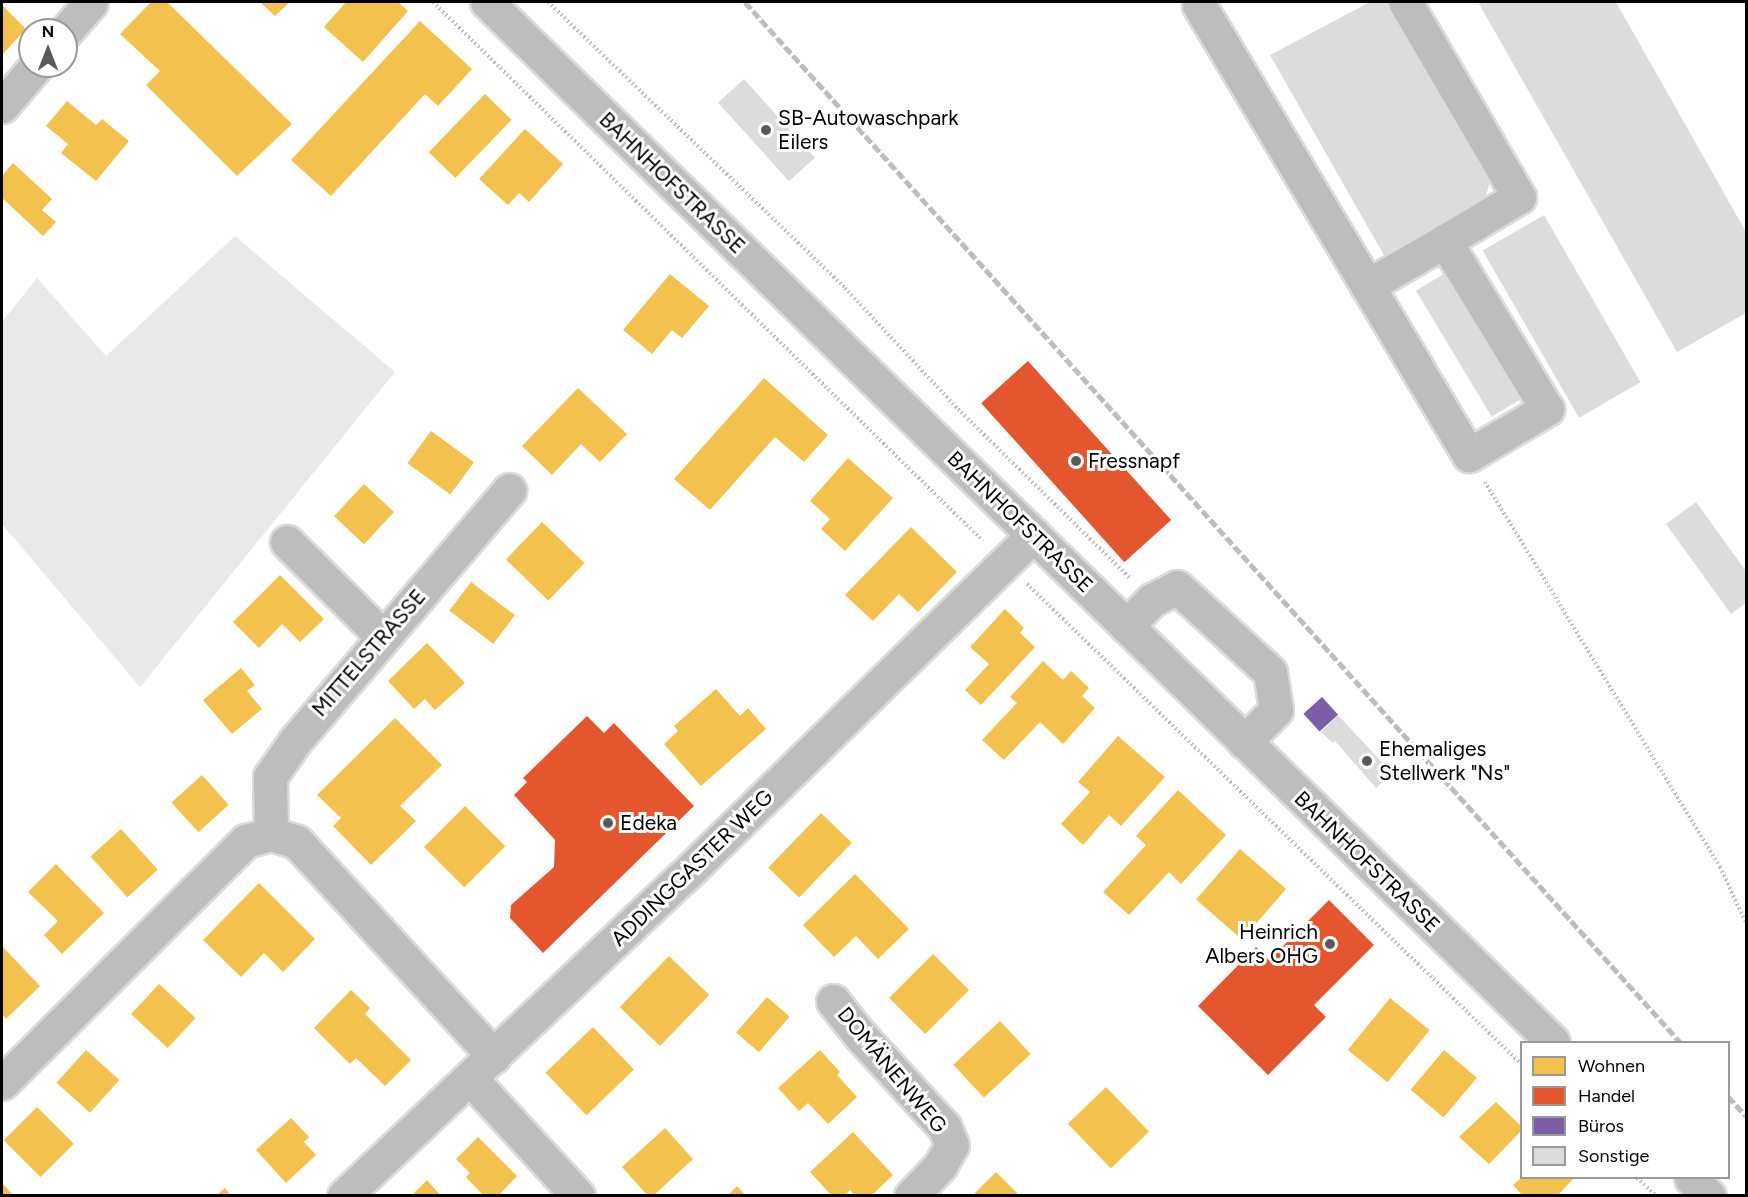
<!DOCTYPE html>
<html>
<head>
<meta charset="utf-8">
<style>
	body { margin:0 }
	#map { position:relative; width:1748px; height:1197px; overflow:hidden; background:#fff; font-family:Figtree,sans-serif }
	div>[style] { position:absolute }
	.green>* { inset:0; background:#e9e9e9 }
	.homes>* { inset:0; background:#f2c14e; transform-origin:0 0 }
	.shops>* { inset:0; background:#e4572e; transform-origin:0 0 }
	.offices>* { inset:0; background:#7b5ea7; transform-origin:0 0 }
	.building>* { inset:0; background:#dcdcdc; transform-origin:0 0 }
	.path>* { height:4px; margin-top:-2px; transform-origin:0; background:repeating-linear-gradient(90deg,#b8b8b8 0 1.5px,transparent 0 4.5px) }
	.roads { filter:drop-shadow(2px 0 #dbdbdb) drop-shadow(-2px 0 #dbdbdb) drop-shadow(0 2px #dbdbdb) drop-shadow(0 -2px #dbdbdb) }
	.minor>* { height:33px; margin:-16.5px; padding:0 16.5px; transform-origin:16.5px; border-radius:16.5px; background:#bdbdbd }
	.major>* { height:33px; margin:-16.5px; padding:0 16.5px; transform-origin:16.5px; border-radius:16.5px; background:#bdbdbd }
	.rail>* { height:4.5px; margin-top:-2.25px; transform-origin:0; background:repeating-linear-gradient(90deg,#bdbdbd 0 9px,transparent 0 12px) }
	.dots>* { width:16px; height:16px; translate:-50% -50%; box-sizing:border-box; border:3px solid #fff; border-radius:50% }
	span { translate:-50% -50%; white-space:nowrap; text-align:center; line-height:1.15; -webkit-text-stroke:6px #fff; paint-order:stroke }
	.poi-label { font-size:21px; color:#000 }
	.left { translate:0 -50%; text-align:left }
	.right { translate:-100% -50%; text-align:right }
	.street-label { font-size:21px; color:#000 }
	.frame { position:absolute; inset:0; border:3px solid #000; pointer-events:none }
	.legend { position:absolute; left:1520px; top:1041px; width:210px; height:138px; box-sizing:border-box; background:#fff; border:2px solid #999; margin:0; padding:8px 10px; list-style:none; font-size:18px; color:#000 }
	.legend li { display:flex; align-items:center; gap:12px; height:30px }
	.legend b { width:30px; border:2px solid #999 }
	.north { position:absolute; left:18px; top:18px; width:60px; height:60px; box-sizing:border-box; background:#fff; border:2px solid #999; border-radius:50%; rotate:0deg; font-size:16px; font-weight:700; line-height:24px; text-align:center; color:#000 }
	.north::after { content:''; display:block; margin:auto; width:21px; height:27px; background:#595959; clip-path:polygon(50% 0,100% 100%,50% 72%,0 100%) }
</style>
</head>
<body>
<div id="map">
	<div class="green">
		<div style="clip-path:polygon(235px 236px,395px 372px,140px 687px,2px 524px,2px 322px,37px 278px,106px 356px)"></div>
	</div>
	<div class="homes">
		<div style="clip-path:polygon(151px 2px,167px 2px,292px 124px,237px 176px,146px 85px,160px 71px,120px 34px)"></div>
		<div style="clip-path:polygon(260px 2px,290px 2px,275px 16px)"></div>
		<div style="clip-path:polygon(346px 2px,398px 2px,408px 11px,363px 62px,324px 27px)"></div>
		<div style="clip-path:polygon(2px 5px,26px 29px,2px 55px)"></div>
		<div style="clip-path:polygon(420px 21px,472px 69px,438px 106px,425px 94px,331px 196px,291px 160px)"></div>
		<div style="left:485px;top:94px;width:37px;height:81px;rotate:44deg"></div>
		<div style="clip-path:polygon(67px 101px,96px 125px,102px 119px,129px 141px,96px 181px,61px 153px,68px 144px,46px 126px)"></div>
		<div style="clip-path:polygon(525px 129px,563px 164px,529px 202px,519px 193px,508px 205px,479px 179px)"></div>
		<div style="clip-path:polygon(13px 163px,52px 199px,42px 210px,56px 222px,43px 236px,2px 198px,2px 176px)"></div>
		<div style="clip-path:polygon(670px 274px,709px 306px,682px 338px,672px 330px,652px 354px,623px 330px)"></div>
		<div style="clip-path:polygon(764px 378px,828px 435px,804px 462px,775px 437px,710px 510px,674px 479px)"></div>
		<div style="clip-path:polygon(578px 388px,627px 434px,600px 462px,581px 444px,552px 475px,522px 446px)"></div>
		<div style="left:431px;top:431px;width:53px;height:40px;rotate:36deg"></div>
		<div style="clip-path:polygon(848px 458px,893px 498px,845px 551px,821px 529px,830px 519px,810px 501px)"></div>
		<div style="left:364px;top:484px;width:41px;height:44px;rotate:43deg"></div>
		<div style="left:542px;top:522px;width:59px;height:52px;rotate:44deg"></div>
		<div style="clip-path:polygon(911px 527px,957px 572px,918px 612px,899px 594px,873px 621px,845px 595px)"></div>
		<div style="clip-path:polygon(280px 575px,324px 619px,300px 642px,282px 624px,259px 648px,233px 622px)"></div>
		<div style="left:471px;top:582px;width:55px;height:36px;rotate:37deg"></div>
		<div style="clip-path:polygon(1005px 609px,1024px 628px,1020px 633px,1035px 647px,981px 705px,965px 690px,989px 664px,970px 647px)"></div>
		<div style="clip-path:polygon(427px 643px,465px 683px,435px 710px,425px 699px,414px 709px,388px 681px)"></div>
		<div style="clip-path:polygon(1043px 661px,1063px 680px,1071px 671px,1089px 688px,1082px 696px,1095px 708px,1063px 744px,1040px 722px,1004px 760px,982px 740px,1017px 703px,1010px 697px)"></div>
		<div style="clip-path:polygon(241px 668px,255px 685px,247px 691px,262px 709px,232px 734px,203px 700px)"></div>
		<div style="clip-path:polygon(716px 689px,740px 716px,748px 708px,766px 729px,701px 786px,664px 744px,678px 731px,674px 726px)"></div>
		<div style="clip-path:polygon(395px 718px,442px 765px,400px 806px,416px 821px,371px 865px,333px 826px,341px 818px,317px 795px)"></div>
		<div style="clip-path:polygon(1118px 736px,1165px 777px,1121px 826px,1109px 815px,1083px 845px,1061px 824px,1090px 792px,1078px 782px)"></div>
		<div style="left:202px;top:775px;width:40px;height:41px;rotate:48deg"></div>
		<div style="clip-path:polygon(1178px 790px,1226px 835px,1181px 884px,1169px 872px,1129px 915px,1103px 892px,1146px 845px,1136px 836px)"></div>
		<div style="left:465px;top:806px;width:57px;height:58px;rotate:45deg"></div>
		<div style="left:821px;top:813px;width:43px;height:76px;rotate:44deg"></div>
		<div style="left:121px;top:829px;width:55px;height:41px;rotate:48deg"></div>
		<div style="left:1240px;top:849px;width:61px;height:67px;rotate:41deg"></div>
		<div style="clip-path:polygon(56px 864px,104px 913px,62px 954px,44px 935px,58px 921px,28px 892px)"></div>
		<div style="clip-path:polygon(855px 874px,909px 929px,878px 959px,856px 936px,834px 957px,803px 925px)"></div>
		<div style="clip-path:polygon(259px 883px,315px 939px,283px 972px,264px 953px,241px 977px,203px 940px)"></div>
		<div style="clip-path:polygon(2px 946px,40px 986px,6px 1019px,2px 1014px)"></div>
		<div style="left:933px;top:954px;width:51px;height:62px;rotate:45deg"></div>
		<div style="left:669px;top:956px;width:56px;height:71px;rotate:44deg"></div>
		<div style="left:159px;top:984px;width:50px;height:41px;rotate:43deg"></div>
		<div style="clip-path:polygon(351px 990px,370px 1008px,365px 1014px,411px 1060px,385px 1086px,356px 1058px,350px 1064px,314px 1028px)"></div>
		<div style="left:767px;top:997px;width:30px;height:47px;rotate:41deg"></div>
		<div style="left:1390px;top:998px;width:51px;height:67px;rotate:39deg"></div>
		<div style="left:1000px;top:1021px;width:45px;height:64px;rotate:47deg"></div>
		<div style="left:593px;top:1027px;width:59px;height:66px;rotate:46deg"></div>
		<div style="left:86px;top:1050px;width:45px;height:44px;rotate:42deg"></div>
		<div style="clip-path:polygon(820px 1050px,840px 1072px,837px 1075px,857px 1097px,828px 1124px,808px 1103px,799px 1111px,778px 1088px)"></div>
		<div style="left:1444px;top:1050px;width:43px;height:52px;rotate:40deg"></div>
		<div style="left:1106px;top:1087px;width:62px;height:53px;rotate:46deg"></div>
		<div style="clip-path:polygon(1496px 1102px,1521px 1126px,1521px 1131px,1489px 1164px,1459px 1137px)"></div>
		<div style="left:37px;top:1107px;width:52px;height:47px;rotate:45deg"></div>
		<div style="clip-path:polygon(291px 1118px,309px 1137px,304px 1142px,316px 1155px,286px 1183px,256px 1150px)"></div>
		<div style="clip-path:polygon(665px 1128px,693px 1159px,653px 1196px,648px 1196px,622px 1167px)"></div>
		<div style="clip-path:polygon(853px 1132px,893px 1175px,871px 1196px,855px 1196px,850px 1190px,844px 1196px,832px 1196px,810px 1172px)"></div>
		<div style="clip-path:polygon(478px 1137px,517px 1176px,498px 1196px,484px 1196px,466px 1177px,470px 1173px,456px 1159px)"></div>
		<div style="clip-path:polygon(996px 1172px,1020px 1196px,972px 1196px)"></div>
		<div style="clip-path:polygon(1521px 1178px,1574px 1178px,1557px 1196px,1523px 1196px,1513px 1185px)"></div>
		<div style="clip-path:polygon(427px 1180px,441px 1196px,411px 1196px)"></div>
		<div style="clip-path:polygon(2px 1183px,14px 1196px,2px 1196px)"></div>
		<div style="clip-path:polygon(737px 1186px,746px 1196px,727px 1196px)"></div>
		<div style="clip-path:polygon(225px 1188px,231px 1196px,216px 1196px)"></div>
	</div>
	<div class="shops">
		<div style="left:1028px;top:361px;width:214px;height:63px;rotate:48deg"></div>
		<div style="clip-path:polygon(587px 716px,604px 733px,614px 723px,694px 806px,543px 953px,510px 918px,511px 905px,554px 867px,555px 840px,514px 795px,527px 782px,523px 778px)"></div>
		<div style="clip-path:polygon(1329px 900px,1374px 945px,1314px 1005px,1326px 1017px,1268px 1075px,1198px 1006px,1256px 947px,1269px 960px)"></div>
	</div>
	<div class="offices">
		<div style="left:1322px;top:697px;width:24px;height:25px;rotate:48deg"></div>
	</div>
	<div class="building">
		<div style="clip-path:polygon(1370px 2px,1390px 2px,1494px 166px,1485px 200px,1385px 257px,1270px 55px)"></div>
		<div style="clip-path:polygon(1478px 2px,1616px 2px,1746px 232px,1746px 313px,1677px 352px)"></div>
		<div style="left:744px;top:79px;width:106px;height:35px;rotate:48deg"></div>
		<div style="left:1544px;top:215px;width:193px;height:71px;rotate:60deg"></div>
		<div style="left:1452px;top:269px;width:147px;height:42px;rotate:59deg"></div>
		<div style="clip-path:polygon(1696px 502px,1746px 571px,1746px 603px,1731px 614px,1666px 524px)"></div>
		<div style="clip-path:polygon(1338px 715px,1392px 773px,1376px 788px,1335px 741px,1333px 743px,1321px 732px)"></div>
	</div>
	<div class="path">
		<div style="left:433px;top:2px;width:770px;rotate:44.42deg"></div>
		<div style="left:548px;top:2px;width:412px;rotate:43.9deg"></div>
		<div style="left:845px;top:288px;width:166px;rotate:47deg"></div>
		<div style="left:958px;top:409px;width:240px;rotate:44.5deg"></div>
		<div style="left:1485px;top:482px;width:451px;rotate:58.6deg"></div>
		<div style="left:1720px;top:867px;width:62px;rotate:65.1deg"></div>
		<div style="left:1027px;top:584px;width:690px;rotate:44.18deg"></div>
		<div style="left:1637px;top:1178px;width:26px;rotate:43deg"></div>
	</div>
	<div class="roads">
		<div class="minor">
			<div style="left:1199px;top:5px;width:525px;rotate:59.04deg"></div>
			<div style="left:1469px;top:455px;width:91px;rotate:-30.5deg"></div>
			<div style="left:1547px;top:409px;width:197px;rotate:-121.3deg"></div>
			<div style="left:1445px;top:241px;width:86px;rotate:-30.7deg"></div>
			<div style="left:1519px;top:197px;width:226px;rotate:-120.3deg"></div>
			<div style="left:66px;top:31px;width:38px;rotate:-49deg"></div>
			<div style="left:2px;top:106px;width:52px;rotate:-49.6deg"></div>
			<div style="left:1367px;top:286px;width:90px;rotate:-30deg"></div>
			<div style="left:287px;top:542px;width:135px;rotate:44.7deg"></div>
			<div style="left:1126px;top:626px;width:37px;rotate:-45deg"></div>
			<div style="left:1152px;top:600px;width:28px;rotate:-27deg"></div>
			<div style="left:1177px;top:587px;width:126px;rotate:42.4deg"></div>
			<div style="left:1270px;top:672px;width:38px;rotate:81deg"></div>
			<div style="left:1276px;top:710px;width:45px;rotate:135deg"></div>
			<div style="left:271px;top:834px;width:27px;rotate:17deg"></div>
			<div style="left:297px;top:842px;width:291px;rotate:47.4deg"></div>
			<div style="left:833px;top:1001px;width:42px;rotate:51.8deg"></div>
			<div style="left:859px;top:1034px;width:127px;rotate:47.5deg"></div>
			<div style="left:945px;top:1128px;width:18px;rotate:68deg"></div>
			<div style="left:952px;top:1145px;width:24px;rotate:120deg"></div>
			<div style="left:940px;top:1166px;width:42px;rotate:134deg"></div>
			<div style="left:470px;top:1078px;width:160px;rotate:47.5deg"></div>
			<div style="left:2px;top:1083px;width:344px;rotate:-44.8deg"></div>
			<div style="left:246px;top:841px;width:26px;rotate:-16deg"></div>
			<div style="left:271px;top:834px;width:57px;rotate:-91deg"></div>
			<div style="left:270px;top:777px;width:44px;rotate:-55.2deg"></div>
			<div style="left:295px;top:741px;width:330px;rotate:-49.5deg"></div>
			<div style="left:344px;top:1196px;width:465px;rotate:-43.3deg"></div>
			<div style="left:683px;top:877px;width:490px;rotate:-44.3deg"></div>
		</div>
		<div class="major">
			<div style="left:487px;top:2px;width:1489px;rotate:44.29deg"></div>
			<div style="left:1691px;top:1178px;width:25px;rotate:45deg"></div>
		</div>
	</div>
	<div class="rail">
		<div style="left:745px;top:2px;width:1399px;rotate:48.04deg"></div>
		<div style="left:1728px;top:1096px;width:27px;rotate:48deg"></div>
	</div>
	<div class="dots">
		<div style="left:766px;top:130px;background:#595959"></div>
		<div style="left:1076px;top:461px;background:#595959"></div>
		<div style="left:1367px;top:761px;background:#595959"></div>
		<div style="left:608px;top:823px;background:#595959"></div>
		<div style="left:1330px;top:944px;background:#595959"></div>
	</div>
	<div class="poi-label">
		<span class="left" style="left:778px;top:130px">SB-Autowaschpark<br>Eilers</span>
		<span class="left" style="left:1088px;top:461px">Fressnapf</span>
		<span class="left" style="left:1379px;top:761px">Ehemaliges<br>Stellwerk "Ns"</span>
		<span class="left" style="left:620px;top:823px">Edeka</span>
		<span class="right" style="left:1318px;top:944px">Heinrich<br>Albers OHG</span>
	</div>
	<div class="street-label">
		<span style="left:672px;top:183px;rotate:44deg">BAHNHOFSTRASSE</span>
		<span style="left:1020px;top:522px;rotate:44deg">BAHNHOFSTRASSE</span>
		<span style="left:369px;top:653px;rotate:-49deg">MITTELSTRASSE</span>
		<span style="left:1367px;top:862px;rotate:44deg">BAHNHOFSTRASSE</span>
		<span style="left:692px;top:868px;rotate:-44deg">ADDINGGASTER WEG</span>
		<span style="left:892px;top:1070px;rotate:50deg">DOMÄNENWEG</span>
	</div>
	<div class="frame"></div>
	<ul class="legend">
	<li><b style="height:16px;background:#f2c14e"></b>Wohnen</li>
	<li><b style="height:16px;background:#e4572e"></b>Handel</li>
	<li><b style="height:16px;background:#7b5ea7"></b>Büros</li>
	<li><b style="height:16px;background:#dcdcdc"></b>Sonstige</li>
	</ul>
	<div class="north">N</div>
</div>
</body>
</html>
